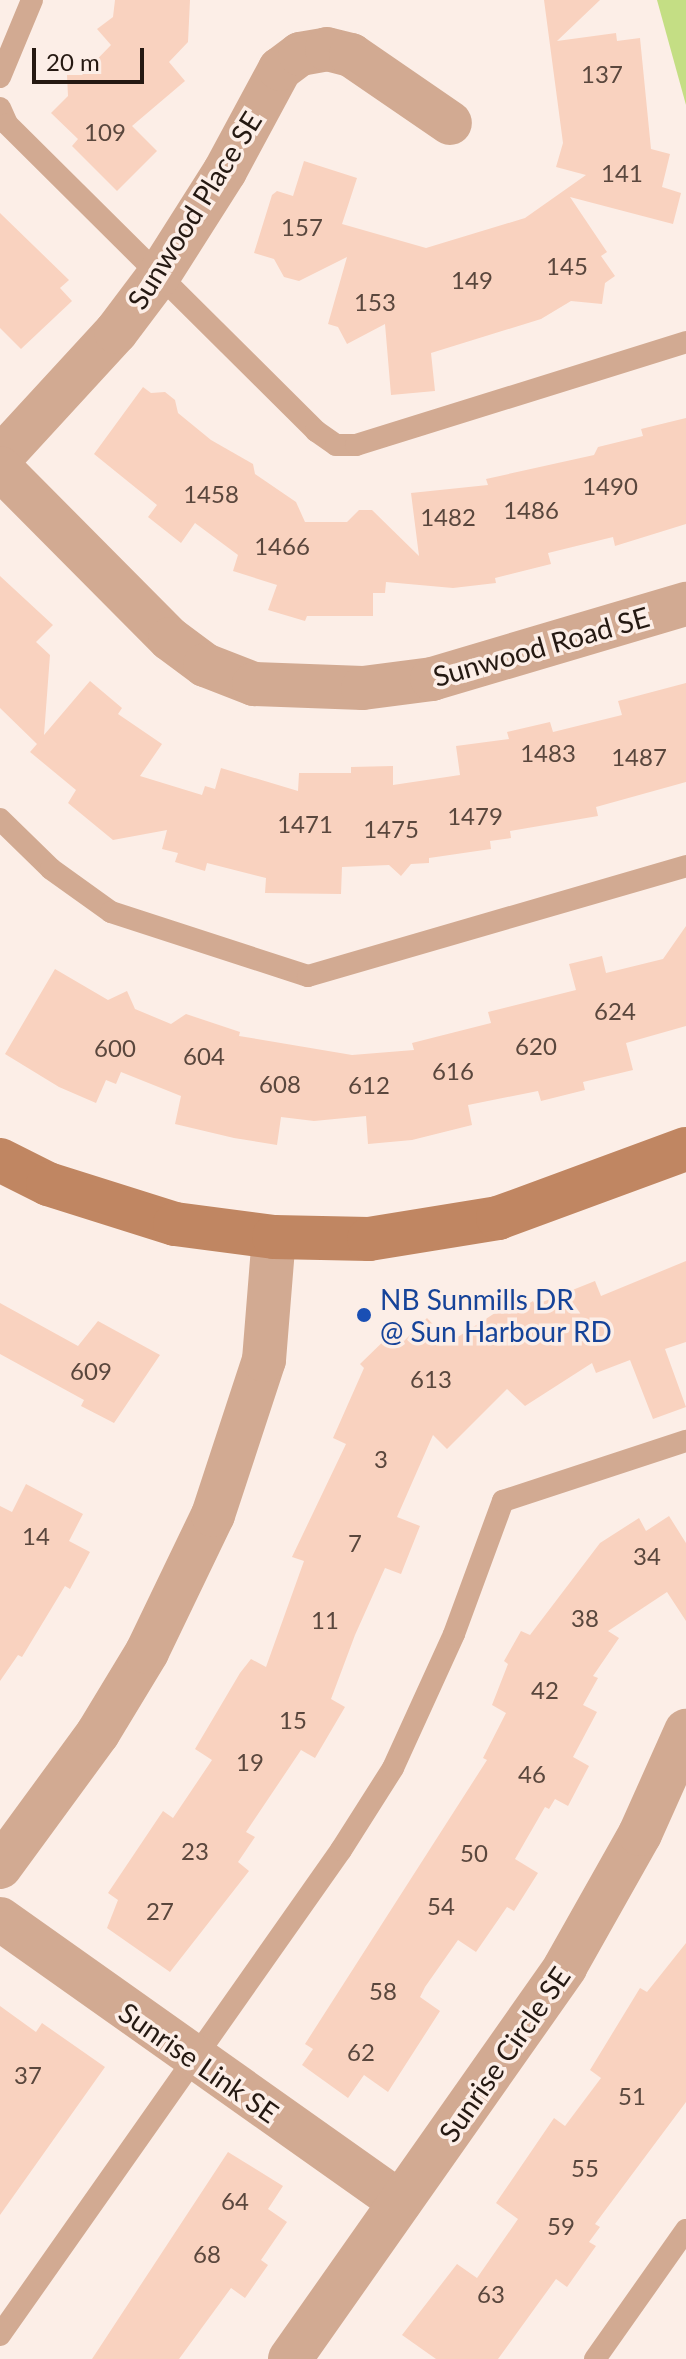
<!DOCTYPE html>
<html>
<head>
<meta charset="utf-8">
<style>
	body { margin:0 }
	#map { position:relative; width:686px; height:2359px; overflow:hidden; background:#fceee7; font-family:Lato,sans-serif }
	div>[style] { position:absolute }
	.green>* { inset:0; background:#c4de84 }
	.building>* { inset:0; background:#f9d2bf }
	.lane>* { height:22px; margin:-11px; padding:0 11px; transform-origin:11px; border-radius:11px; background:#d2aa92 }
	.street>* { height:44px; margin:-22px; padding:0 22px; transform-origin:22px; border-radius:22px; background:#d2aa92 }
	.secondary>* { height:44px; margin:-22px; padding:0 22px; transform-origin:22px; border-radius:22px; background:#c08662 }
	.dots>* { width:22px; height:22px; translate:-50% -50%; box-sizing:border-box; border:4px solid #fceee7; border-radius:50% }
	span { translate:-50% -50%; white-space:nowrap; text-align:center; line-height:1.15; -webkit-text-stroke:7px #fceee7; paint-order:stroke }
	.number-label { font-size:24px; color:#5a473d }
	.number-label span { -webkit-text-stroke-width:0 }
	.street-label { font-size:28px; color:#251912 }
	.transit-label { font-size:28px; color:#164399 }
	.left { translate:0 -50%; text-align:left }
	.scale { position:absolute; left:32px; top:48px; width:112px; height:36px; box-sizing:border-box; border:4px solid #251912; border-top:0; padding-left:10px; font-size:24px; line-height:28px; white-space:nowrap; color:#251912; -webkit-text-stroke:6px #fceee7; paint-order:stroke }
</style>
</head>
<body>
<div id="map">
	<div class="green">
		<div style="clip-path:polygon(657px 0,686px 0,686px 105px)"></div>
	</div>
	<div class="building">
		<div style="clip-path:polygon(115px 0,190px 0,188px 42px,169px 62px,185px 81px,132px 126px,157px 151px,117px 191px,72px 146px,78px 139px,51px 113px,68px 96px,67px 75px,82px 75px,111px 45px,97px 29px,113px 17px)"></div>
		<div style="clip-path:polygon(544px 0,600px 0,557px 41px,616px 33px,617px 41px,640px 38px,651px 149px,670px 154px,662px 187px,681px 193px,673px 224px,570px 197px,607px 252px,601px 256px,615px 276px,605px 283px,602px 304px,571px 301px,541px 319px,431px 353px,435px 391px,391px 395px,385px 324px,347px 344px,338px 327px,328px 324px,347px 257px,299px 281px,284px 277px,274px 259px,254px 253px,272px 195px,277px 191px,293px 196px,304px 161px,357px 178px,342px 224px,426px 248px,525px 218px,586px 175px,556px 167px,563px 143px)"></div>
		<div style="clip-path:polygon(0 213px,69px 280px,60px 288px,72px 301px,21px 349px,0 328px)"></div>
		<div style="clip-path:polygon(143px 387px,151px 393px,165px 392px,175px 400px,178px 413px,211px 440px,253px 464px,255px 474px,296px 502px,305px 522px,347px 522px,359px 510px,372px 510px,419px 556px,411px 493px,488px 485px,486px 479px,594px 455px,598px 447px,643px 436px,641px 429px,686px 418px,686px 524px,615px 546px,613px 537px,548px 553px,551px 564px,495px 578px,496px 583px,453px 588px,386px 582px,385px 593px,373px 593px,373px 616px,307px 616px,305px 621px,268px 610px,277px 585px,233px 571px,238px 555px,195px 523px,181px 543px,148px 517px,157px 505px,94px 454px)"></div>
		<div style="clip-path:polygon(0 576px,53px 625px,36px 642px,50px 655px,44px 735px,90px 681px,122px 708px,118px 714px,162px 744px,140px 776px,202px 795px,205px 786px,215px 789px,221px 768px,298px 791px,299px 773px,351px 773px,351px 767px,393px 766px,393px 785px,460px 775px,456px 746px,509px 739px,507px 732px,550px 722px,553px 732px,622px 715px,618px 701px,686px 683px,686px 782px,596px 807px,598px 816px,510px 831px,511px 838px,490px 841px,491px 849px,429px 858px,429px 863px,411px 864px,401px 876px,389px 865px,342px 867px,341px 894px,265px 893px,266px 878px,207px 863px,205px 871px,175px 862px,178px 853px,162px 849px,167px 830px,113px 840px,68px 803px,76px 790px,30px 752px,37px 744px,0 708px)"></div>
		<div style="clip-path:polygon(686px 926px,686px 1026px,626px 1043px,633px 1070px,583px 1082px,585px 1090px,541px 1101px,538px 1091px,468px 1105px,472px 1125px,412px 1140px,368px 1144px,366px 1116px,314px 1121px,281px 1117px,277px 1145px,234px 1138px,175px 1124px,181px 1096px,121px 1072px,116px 1084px,106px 1080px,96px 1103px,59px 1087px,5px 1054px,55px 969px,108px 1000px,127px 991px,135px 1009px,171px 1024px,186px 1014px,240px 1032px,239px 1036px,352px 1055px,414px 1050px,412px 1043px,491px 1023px,488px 1012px,576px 990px,569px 964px,602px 956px,606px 973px,663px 959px)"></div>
		<div style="clip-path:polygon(686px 1261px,686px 1342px,665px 1349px,686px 1407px,653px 1419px,630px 1360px,596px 1373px,592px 1363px,525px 1406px,507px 1389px,447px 1449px,433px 1435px,397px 1517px,420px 1526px,401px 1574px,385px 1568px,355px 1635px,331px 1699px,345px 1707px,315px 1758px,301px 1750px,246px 1832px,255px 1837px,238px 1862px,249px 1871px,170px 1972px,107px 1928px,118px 1900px,108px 1893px,163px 1811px,173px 1818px,212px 1760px,195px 1749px,240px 1673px,251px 1659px,266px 1667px,304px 1561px,292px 1557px,346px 1444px,333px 1438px,364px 1368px,360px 1364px,394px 1331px,404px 1341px,427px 1318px,450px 1342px,509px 1304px,515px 1312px,533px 1301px,535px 1305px,595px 1281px,601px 1296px)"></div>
		<div style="clip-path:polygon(0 1303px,78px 1346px,98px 1321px,160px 1355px,114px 1423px,81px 1406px,84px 1400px,0 1354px)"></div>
		<div style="clip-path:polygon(26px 1484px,83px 1514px,69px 1541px,90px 1552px,70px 1589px,65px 1586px,22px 1657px,18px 1655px,0 1681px,0 1506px,12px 1512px)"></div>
		<div style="clip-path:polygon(669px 1516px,686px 1543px,686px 1621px,667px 1592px,608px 1631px,619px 1638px,593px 1676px,598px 1678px,583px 1705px,597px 1712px,573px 1757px,589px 1766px,568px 1806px,555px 1799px,549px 1809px,545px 1807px,515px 1859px,538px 1873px,514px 1911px,507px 1907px,476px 1952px,458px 1940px,425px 1987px,420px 1997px,440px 2011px,388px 2092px,364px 2075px,348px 2098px,302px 2065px,313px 2049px,305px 2044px,487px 1760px,483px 1758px,506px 1713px,492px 1705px,508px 1664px,504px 1661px,521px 1631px,530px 1635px,600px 1543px,639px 1518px,646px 1531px)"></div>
		<div style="clip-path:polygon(686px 1943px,686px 2102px,595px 2224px,600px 2227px,589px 2242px,596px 2246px,567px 2287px,556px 2279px,498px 2359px,436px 2359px,402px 2335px,457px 2264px,477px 2278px,518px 2219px,496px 2203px,554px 2118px,565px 2126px,601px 2078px,590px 2070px,640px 1988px,647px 1992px)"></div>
		<div style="clip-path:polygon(0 2006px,36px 2032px,42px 2023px,105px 2067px,0 2215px)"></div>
		<div style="clip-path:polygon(228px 2152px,283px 2186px,268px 2209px,287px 2222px,261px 2260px,268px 2265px,245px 2298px,231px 2288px,179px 2359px,92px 2359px)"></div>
	</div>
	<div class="lane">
		<div style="left:0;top:77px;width:83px;rotate:-67.4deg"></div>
		<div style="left:0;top:108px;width:17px;rotate:66deg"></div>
		<div style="left:7px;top:124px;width:436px;rotate:44.8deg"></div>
		<div style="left:316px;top:431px;width:24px;rotate:35deg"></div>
		<div style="left:336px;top:445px;width:20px"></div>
		<div style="left:356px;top:445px;width:346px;rotate:-17.3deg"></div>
		<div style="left:0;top:819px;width:71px;rotate:44.4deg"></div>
		<div style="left:51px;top:869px;width:74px;rotate:35.6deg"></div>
		<div style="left:111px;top:912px;width:207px;rotate:18deg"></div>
		<div style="left:308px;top:976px;width:394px;rotate:-16.2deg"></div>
		<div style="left:0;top:2335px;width:593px;rotate:-54.89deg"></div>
		<div style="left:341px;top:1850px;width:97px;rotate:-57.6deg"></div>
		<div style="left:393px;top:1768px;width:147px;rotate:-65.5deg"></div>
		<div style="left:454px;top:1634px;width:142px;rotate:-69.8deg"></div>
		<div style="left:503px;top:1501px;width:193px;rotate:-18.2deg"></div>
		<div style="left:595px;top:2359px;width:158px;rotate:-54.8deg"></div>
	</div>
	<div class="street">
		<div style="left:0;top:458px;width:171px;rotate:-47.4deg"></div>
		<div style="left:116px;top:332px;width:71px;rotate:-53deg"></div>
		<div style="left:159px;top:275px;width:123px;rotate:-57.6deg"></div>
		<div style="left:225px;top:171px;width:116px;rotate:-61.7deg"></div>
		<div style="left:280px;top:69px;width:25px;rotate:-37deg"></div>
		<div style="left:300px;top:54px;width:27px;rotate:-10deg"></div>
		<div style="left:327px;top:49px;width:25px;rotate:14deg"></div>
		<div style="left:351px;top:55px;width:120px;rotate:34.5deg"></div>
		<div style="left:0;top:468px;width:241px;rotate:45.2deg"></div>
		<div style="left:170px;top:639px;width:44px;rotate:36.6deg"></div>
		<div style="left:205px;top:665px;width:53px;rotate:21.2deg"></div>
		<div style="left:254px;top:684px;width:109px;rotate:2.1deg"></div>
		<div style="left:363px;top:688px;width:70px;rotate:-7.4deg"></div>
		<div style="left:432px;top:679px;width:265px;rotate:-16.5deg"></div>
		<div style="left:0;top:1867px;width:166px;rotate:-53.8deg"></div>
		<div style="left:98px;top:1733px;width:95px;rotate:-58.8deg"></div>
		<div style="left:147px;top:1652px;width:152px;rotate:-64.3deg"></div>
		<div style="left:213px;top:1515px;width:163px;rotate:-71.8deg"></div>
		<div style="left:264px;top:1360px;width:123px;rotate:-85.4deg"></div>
		<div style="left:0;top:1919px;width:490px;rotate:35.3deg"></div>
		<div style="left:290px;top:2359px;width:479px;rotate:-54.9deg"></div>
		<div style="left:565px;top:1967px;width:153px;rotate:-60.6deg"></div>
		<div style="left:640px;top:1834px;width:113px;rotate:-65.9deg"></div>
	</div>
	<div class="secondary">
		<div style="left:0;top:1160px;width:54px;rotate:26.6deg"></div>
		<div style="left:48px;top:1184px;width:133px;rotate:17.5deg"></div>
		<div style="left:175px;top:1224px;width:100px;rotate:7.5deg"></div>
		<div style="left:274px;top:1237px;width:95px;rotate:1.2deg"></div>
		<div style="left:369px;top:1239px;width:131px;rotate:-9.2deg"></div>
		<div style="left:498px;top:1218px;width:200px;rotate:-20.2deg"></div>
	</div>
	<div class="dots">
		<div style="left:364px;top:1315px;background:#1a4fb4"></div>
	</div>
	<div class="number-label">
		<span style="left:602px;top:74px">137</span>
		<span style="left:105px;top:132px">109</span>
		<span style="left:622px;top:173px">141</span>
		<span style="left:302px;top:227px">157</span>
		<span style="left:567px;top:266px">145</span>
		<span style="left:472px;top:280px">149</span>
		<span style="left:375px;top:302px">153</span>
		<span style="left:610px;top:486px">1490</span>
		<span style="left:211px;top:494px">1458</span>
		<span style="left:531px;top:510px">1486</span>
		<span style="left:448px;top:517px">1482</span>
		<span style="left:282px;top:546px">1466</span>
		<span style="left:548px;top:753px">1483</span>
		<span style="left:639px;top:757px">1487</span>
		<span style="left:475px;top:816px">1479</span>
		<span style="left:305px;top:824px">1471</span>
		<span style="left:391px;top:829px">1475</span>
		<span style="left:615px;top:1011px">624</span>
		<span style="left:536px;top:1046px">620</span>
		<span style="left:115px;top:1048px">600</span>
		<span style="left:204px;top:1056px">604</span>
		<span style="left:453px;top:1071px">616</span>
		<span style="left:280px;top:1084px">608</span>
		<span style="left:369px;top:1085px">612</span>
		<span style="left:91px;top:1371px">609</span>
		<span style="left:431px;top:1379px">613</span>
		<span style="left:381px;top:1459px">3</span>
		<span style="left:36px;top:1536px">14</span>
		<span style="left:355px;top:1543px">7</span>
		<span style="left:647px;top:1556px">34</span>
		<span style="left:585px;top:1618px">38</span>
		<span style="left:325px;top:1620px">11</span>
		<span style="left:545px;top:1690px">42</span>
		<span style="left:293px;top:1720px">15</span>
		<span style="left:250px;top:1762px">19</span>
		<span style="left:532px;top:1774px">46</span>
		<span style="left:195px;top:1851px">23</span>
		<span style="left:474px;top:1853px">50</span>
		<span style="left:441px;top:1906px">54</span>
		<span style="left:160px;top:1911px">27</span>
		<span style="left:383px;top:1991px">58</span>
		<span style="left:361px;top:2052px">62</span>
		<span style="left:28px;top:2075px">37</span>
		<span style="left:632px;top:2096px">51</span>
		<span style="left:585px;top:2168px">55</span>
		<span style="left:235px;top:2201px">64</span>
		<span style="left:561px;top:2226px">59</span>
		<span style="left:207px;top:2254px">68</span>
		<span style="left:491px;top:2294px">63</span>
	</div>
	<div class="street-label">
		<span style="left:194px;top:210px;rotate:-58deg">Sunwood Place SE</span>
		<span style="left:541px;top:646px;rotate:-16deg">Sunwood Road SE</span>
		<span style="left:504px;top:2054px;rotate:-55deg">Sunrise Circle SE</span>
		<span style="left:199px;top:2062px;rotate:35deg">Sunrise Link SE</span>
	</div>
	<div class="transit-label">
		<span class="left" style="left:380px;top:1315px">NB Sunmills DR<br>@ Sun Harbour RD</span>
	</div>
	<div class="scale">20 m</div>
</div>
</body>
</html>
